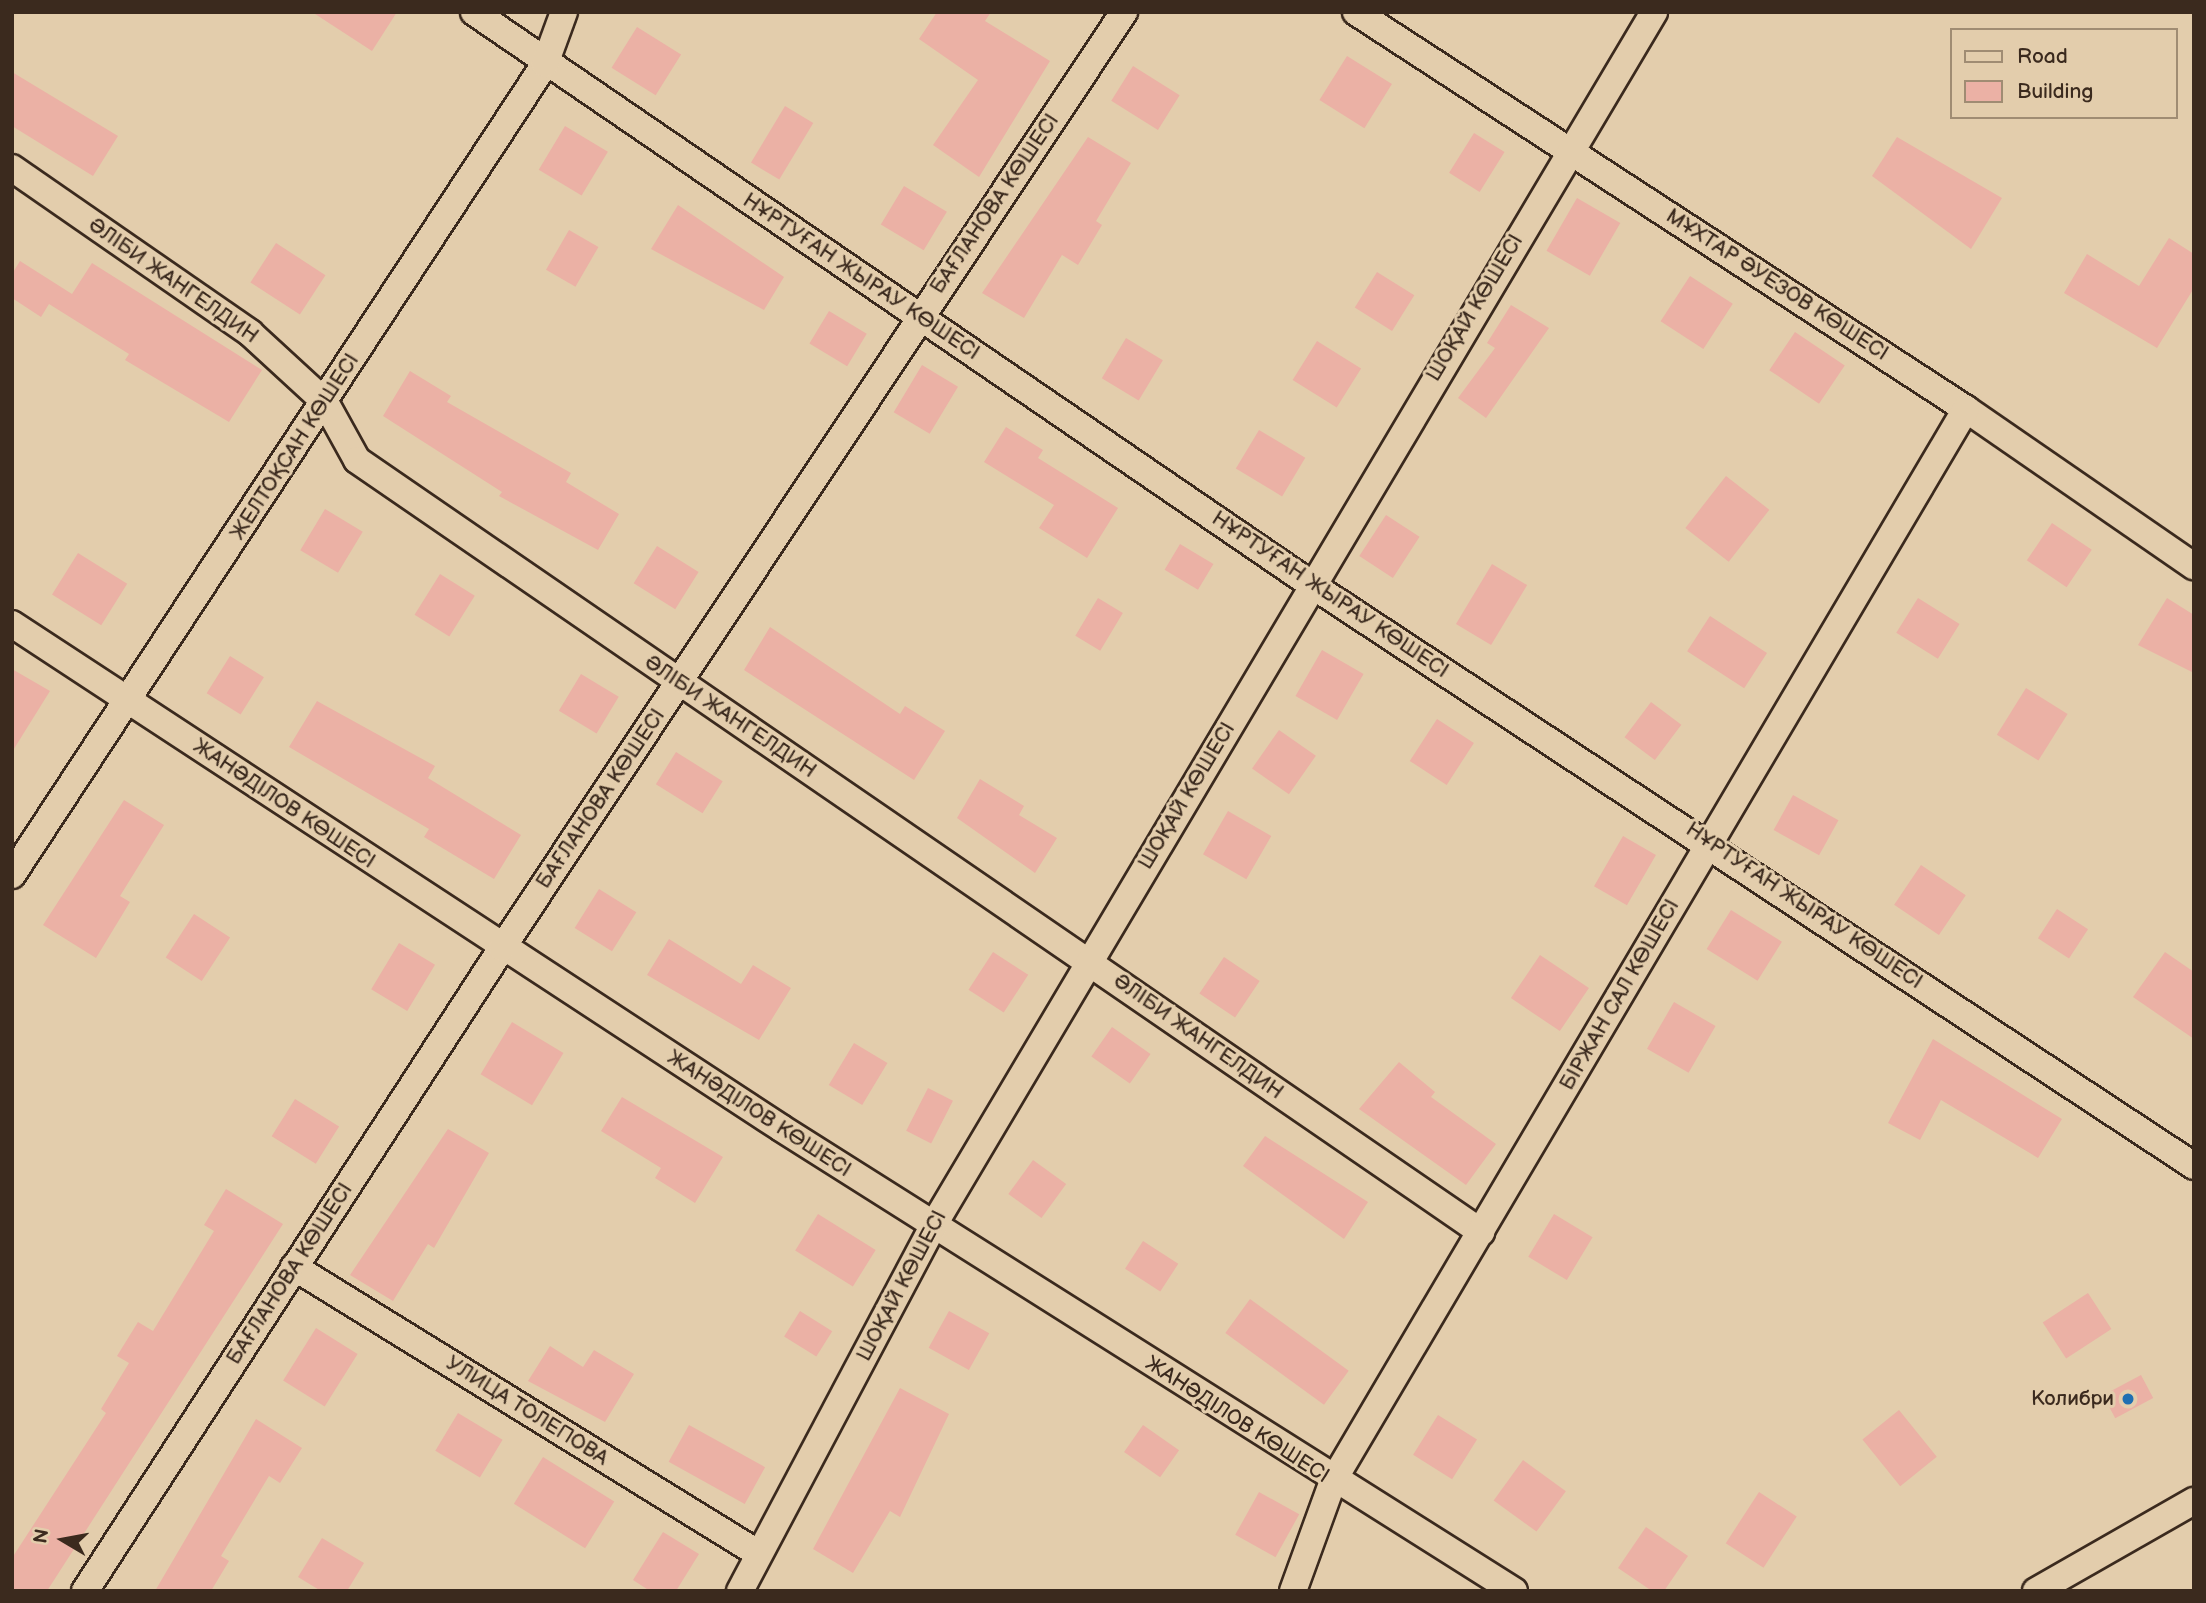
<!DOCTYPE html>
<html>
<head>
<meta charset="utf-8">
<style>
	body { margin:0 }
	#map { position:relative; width:2206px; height:1603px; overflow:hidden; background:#e3cdac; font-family:"Balsamiq Sans",sans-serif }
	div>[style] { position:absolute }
	.building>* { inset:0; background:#ebb1a5; transform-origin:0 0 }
	.roads { filter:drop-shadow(2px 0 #3b2a1e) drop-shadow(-2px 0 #3b2a1e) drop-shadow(0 2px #3b2a1e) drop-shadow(0 -2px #3b2a1e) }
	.street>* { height:26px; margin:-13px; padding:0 13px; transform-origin:13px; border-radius:13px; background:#e3cdac }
	.dots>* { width:19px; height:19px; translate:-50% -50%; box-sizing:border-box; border:4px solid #e3cdac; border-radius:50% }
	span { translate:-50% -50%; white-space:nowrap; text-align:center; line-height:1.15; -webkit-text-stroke:6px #e3cdac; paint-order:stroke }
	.street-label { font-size:21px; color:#3b2a1e }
	.poi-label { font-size:21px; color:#3b2a1e }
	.right { translate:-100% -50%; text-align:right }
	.frame { position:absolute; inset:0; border:14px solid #3b2a1e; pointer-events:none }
	.legend { position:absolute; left:1950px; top:28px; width:228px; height:91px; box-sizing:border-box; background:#e3cdac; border:2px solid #a08c73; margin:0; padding:9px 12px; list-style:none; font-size:21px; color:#3b2a1e }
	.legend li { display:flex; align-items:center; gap:14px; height:35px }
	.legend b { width:35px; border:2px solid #a08c73 }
	.north { position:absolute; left:28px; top:1505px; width:70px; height:70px; -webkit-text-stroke:5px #e3cdac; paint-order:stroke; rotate:280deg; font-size:19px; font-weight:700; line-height:28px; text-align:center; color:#3b2a1e }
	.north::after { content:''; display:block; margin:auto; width:24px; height:32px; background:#3b2a1e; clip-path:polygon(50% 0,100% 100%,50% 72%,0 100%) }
</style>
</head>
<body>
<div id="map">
	<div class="building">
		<div style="clip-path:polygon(312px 12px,397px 12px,372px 51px)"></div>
		<div style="clip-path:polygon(937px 12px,991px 12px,985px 21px,1050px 61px,979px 177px,933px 145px,978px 80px,919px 39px)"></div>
		<div style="left:637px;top:27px;width:52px;height:48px;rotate:32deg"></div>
		<div style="left:1347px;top:56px;width:53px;height:52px;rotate:32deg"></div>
		<div style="left:1133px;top:66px;width:55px;height:41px;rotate:32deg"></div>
		<div style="clip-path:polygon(12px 72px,118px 136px,93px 176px,12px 126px)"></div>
		<div style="left:785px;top:106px;width:33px;height:66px;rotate:31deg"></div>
		<div style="left:565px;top:126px;width:50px;height:51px;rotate:31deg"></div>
		<div style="left:1474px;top:133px;width:36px;height:47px;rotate:32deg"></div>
		<div style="clip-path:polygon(1088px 137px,1131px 163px,1096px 221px,1102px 225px,1078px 265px,1062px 255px,1024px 318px,982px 293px)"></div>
		<div style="clip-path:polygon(1897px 137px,2002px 198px,1971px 249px,1872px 176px)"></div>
		<div style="left:904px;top:186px;width:50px;height:45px;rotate:31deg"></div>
		<div style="left:1577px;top:198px;width:50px;height:61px;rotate:30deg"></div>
		<div style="clip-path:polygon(678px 205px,784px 277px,764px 310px,651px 249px)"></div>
		<div style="left:569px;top:230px;width:34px;height:46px;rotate:30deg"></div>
		<div style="clip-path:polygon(2169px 238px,2194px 254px,2194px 288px,2157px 348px,2064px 293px,2087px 254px,2139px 286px)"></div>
		<div style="left:276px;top:243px;width:59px;height:47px;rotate:33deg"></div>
		<div style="clip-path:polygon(20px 261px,72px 294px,92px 263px,262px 370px,229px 422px,125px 360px,129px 354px,49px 304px,41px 317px,12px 298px,12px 274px)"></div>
		<div style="left:1377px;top:272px;width:44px;height:42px;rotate:32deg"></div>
		<div style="left:1690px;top:276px;width:51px;height:54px;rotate:33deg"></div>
		<div style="clip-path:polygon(1511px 305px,1549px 328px,1486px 418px,1458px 398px,1495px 348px,1487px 343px)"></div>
		<div style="left:829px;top:311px;width:44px;height:38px;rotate:31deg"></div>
		<div style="left:1795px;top:332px;width:60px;height:46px;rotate:34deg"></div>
		<div style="left:1126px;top:338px;width:43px;height:47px;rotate:31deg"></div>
		<div style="left:1317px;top:341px;width:52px;height:46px;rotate:32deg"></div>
		<div style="left:922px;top:365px;width:42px;height:55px;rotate:31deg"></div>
		<div style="clip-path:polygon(410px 371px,451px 396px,447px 402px,571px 473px,566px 482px,619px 514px,598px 550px,499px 496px,502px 492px,383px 416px)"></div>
		<div style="clip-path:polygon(1006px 427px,1043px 450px,1038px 458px,1118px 508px,1087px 558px,1039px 528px,1054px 505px,984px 462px)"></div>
		<div style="left:1259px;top:430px;width:54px;height:45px;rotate:31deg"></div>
		<div style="left:1726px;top:476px;width:55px;height:66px;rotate:38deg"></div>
		<div style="left:325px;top:509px;width:44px;height:48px;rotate:31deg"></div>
		<div style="left:1386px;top:515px;width:40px;height:49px;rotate:33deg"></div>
		<div style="left:2052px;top:523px;width:48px;height:45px;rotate:34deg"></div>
		<div style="left:1180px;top:544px;width:39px;height:30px;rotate:31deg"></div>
		<div style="left:657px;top:546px;width:49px;height:44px;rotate:32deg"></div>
		<div style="left:78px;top:553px;width:58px;height:49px;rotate:32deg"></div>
		<div style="left:1492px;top:564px;width:41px;height:70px;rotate:31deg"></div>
		<div style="left:440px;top:574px;width:41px;height:48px;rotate:32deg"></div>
		<div style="left:1098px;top:598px;width:29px;height:44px;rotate:31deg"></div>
		<div style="left:1918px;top:598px;width:49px;height:41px;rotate:32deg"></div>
		<div style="clip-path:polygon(2167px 598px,2194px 615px,2194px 673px,2138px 645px)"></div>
		<div style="left:1710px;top:616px;width:68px;height:42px;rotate:33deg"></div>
		<div style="clip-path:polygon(770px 627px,900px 714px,905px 706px,945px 731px,914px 780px,744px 670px)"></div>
		<div style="left:1322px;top:650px;width:48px;height:53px;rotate:30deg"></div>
		<div style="left:230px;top:656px;width:40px;height:44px;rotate:32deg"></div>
		<div style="clip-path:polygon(12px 669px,50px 691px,12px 752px)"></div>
		<div style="left:581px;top:674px;width:44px;height:43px;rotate:31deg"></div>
		<div style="left:2026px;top:688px;width:49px;height:55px;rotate:32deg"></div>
		<div style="clip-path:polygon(317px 701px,435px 766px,428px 778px,521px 835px,494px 879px,424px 837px,429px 829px,289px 747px)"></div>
		<div style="left:1651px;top:702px;width:38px;height:44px;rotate:37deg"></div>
		<div style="left:1437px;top:719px;width:44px;height:50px;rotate:33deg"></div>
		<div style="left:1279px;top:730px;width:45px;height:47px;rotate:35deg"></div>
		<div style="left:676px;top:752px;width:55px;height:38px;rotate:32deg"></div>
		<div style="clip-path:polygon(980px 779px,1024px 806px,1019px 815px,1057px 838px,1035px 873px,957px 818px)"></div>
		<div style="left:1793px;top:795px;width:52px;height:40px;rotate:29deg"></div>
		<div style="clip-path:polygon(124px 800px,164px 825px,120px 896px,130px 902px,96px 958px,43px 925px)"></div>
		<div style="left:1228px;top:811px;width:50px;height:50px;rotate:30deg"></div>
		<div style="left:1623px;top:836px;width:38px;height:58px;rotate:30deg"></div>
		<div style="left:1921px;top:865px;width:54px;height:48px;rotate:34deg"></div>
		<div style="left:599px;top:889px;width:44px;height:46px;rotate:32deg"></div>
		<div style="left:2057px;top:909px;width:37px;height:35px;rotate:33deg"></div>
		<div style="left:1731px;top:910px;width:60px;height:46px;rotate:32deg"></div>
		<div style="left:194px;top:914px;width:43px;height:52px;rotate:33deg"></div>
		<div style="clip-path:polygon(669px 939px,741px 984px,753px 965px,791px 988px,759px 1040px,647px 975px)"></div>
		<div style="left:399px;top:943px;width:42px;height:54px;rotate:31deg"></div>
		<div style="left:993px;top:952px;width:42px;height:45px;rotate:33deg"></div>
		<div style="clip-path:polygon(2165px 952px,2194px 972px,2194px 1039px,2133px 997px)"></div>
		<div style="left:1540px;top:955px;width:59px;height:52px;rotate:34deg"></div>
		<div style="left:1224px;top:957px;width:43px;height:44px;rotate:34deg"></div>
		<div style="left:1674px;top:1002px;width:48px;height:54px;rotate:30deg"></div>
		<div style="left:512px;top:1022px;width:60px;height:61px;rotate:31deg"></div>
		<div style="left:1112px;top:1027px;width:47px;height:36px;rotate:35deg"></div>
		<div style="clip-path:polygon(1933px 1039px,2062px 1119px,2038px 1158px,1941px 1100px,1920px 1140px,1888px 1123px)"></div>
		<div style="left:854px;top:1043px;width:39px;height:49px;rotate:31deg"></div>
		<div style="clip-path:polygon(1399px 1062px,1435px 1092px,1431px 1097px,1496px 1144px,1466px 1185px,1359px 1109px)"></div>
		<div style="left:928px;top:1088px;width:28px;height:48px;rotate:27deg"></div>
		<div style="clip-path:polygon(622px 1097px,723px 1157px,695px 1203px,655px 1178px,661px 1168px,601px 1131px)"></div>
		<div style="left:295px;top:1099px;width:52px;height:44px;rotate:32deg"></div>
		<div style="clip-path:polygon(448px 1129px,489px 1153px,434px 1248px,428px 1244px,393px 1301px,350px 1275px)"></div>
		<div style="clip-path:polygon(1265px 1136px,1368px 1202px,1344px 1239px,1243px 1166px)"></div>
		<div style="left:1033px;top:1160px;width:41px;height:42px;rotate:36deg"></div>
		<div style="clip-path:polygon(226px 1189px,283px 1224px,47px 1591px,12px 1591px,12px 1558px,106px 1413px,101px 1409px,129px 1363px,117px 1356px,138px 1322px,153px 1331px,214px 1231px,204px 1225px)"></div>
		<div style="left:818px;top:1214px;width:68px;height:43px;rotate:32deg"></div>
		<div style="left:1554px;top:1214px;width:45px;height:50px;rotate:31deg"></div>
		<div style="left:1143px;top:1241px;width:42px;height:33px;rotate:33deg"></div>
		<div style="left:2088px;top:1293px;width:43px;height:54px;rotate:57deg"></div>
		<div style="left:1250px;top:1299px;width:122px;height:42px;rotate:36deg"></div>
		<div style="left:800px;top:1311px;width:38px;height:30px;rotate:32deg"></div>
		<div style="left:949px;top:1311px;width:46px;height:42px;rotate:29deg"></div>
		<div style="left:316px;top:1328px;width:49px;height:62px;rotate:32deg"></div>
		<div style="clip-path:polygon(550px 1346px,583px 1367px,594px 1350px,634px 1374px,605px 1422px,528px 1381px)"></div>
		<div style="left:2141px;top:1375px;width:26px;height:43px;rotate:62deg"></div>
		<div style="clip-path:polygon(900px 1388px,949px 1414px,900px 1517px,890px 1511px,853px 1573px,813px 1549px)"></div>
		<div style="left:1899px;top:1410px;width:60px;height:47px;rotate:51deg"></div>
		<div style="left:458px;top:1413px;width:52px;height:44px;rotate:31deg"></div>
		<div style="left:1438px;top:1415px;width:46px;height:47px;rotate:32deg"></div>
		<div style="clip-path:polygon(256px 1419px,302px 1448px,280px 1483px,269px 1476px,221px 1556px,229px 1561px,211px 1591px,155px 1591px)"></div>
		<div style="left:689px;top:1425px;width:87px;height:42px;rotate:29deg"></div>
		<div style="left:1143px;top:1425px;width:44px;height:33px;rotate:35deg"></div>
		<div style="left:543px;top:1457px;width:84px;height:55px;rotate:32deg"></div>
		<div style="left:1523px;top:1460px;width:53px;height:50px;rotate:36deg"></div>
		<div style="left:1259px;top:1492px;width:46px;height:49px;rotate:29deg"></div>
		<div style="left:1759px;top:1492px;width:45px;height:61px;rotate:33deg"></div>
		<div style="clip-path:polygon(1646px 1527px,1688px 1556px,1664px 1591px,1652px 1591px,1618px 1568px)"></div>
		<div style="clip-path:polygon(663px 1532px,699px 1554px,676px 1591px,650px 1591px,633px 1580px)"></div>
		<div style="clip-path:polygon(322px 1538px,364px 1563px,347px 1591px,321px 1591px,298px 1577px)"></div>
	</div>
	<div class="roads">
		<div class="street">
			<div style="left:474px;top:12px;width:1015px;rotate:34.36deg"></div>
			<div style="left:1312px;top:585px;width:1056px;rotate:33.37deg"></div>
			<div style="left:1356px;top:12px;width:728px;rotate:33.06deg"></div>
			<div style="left:1966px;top:409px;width:277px;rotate:34.6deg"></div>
			<div style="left:12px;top:168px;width:290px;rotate:34.7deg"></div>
			<div style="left:250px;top:333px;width:102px;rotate:42.6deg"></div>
			<div style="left:325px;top:402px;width:66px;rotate:61.1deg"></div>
			<div style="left:357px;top:460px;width:1364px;rotate:34.48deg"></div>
			<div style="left:12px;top:624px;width:919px;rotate:33.24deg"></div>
			<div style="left:781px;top:1128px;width:867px;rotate:32.28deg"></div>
			<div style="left:12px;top:875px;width:970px;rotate:-56.69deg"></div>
			<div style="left:545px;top:64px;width:55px;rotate:-69.9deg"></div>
			<div style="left:294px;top:1267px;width:546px;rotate:31.68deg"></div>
			<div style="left:85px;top:1591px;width:766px;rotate:-57.04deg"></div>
			<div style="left:502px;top:948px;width:1124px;rotate:-56.39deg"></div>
			<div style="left:740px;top:1591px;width:413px;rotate:-62.1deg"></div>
			<div style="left:933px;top:1226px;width:1412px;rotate:-59.29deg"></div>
			<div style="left:1293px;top:1591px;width:117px;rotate:-70deg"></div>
			<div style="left:1333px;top:1481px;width:1245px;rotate:-59.44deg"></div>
			<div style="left:2036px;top:1591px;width:182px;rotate:-29.7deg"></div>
		</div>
	</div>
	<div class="dots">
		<div style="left:2128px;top:1399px;background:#1f6fb2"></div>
	</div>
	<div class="street-label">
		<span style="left:995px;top:204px;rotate:-56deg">БАҒЛАНОВА КӨШЕСІ</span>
		<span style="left:861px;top:277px;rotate:34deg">НҰРТУҒАН ЖЫРАУ КӨШЕСІ</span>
		<span style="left:173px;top:281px;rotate:35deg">ӘЛІБИ ЖАНГЕЛДИН</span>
		<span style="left:1777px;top:285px;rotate:33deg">МҰХТАР ӘУЕЗОВ КӨШЕСІ</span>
		<span style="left:1475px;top:308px;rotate:-59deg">ШОҚАЙ КӨШЕСІ</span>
		<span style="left:295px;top:447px;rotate:-57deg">ЖЕЛТОҚСАН КӨШЕСІ</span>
		<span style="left:1330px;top:595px;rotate:34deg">НҰРТУҒАН ЖЫРАУ КӨШЕСІ</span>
		<span style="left:730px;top:717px;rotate:34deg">ӘЛІБИ ЖАНГЕЛДИН</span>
		<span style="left:1187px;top:796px;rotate:-59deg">ШОҚАЙ КӨШЕСІ</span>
		<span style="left:601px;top:799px;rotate:-56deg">БАҒЛАНОВА КӨШЕСІ</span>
		<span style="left:284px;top:804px;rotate:34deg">ЖАНӘДІЛОВ КӨШЕСІ</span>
		<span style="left:1804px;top:906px;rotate:34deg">НҰРТУҒАН ЖЫРАУ КӨШЕСІ</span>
		<span style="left:1620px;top:995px;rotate:-60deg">БІРЖАН САЛ КӨШЕСІ</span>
		<span style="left:1198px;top:1037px;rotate:35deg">ӘЛІБИ ЖАНГЕЛДИН</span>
		<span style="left:759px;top:1114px;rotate:33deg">ЖАНӘДІЛОВ КӨШЕСІ</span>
		<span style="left:290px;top:1274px;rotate:-57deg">БАҒЛАНОВА КӨШЕСІ</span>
		<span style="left:902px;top:1286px;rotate:-62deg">ШОҚАЙ КӨШЕСІ</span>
		<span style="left:527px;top:1411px;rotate:32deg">УЛИЦА ТОЛЕПОВА</span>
		<span style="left:1237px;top:1420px;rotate:33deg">ЖАНӘДІЛОВ КӨШЕСІ</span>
	</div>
	<div class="poi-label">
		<span class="right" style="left:2114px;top:1399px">Колибри</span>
	</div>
	<div class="frame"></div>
	<ul class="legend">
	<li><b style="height:9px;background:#e3cdac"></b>Road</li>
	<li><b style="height:19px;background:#ebb1a5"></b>Building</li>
	</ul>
	<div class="north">N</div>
</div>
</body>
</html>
